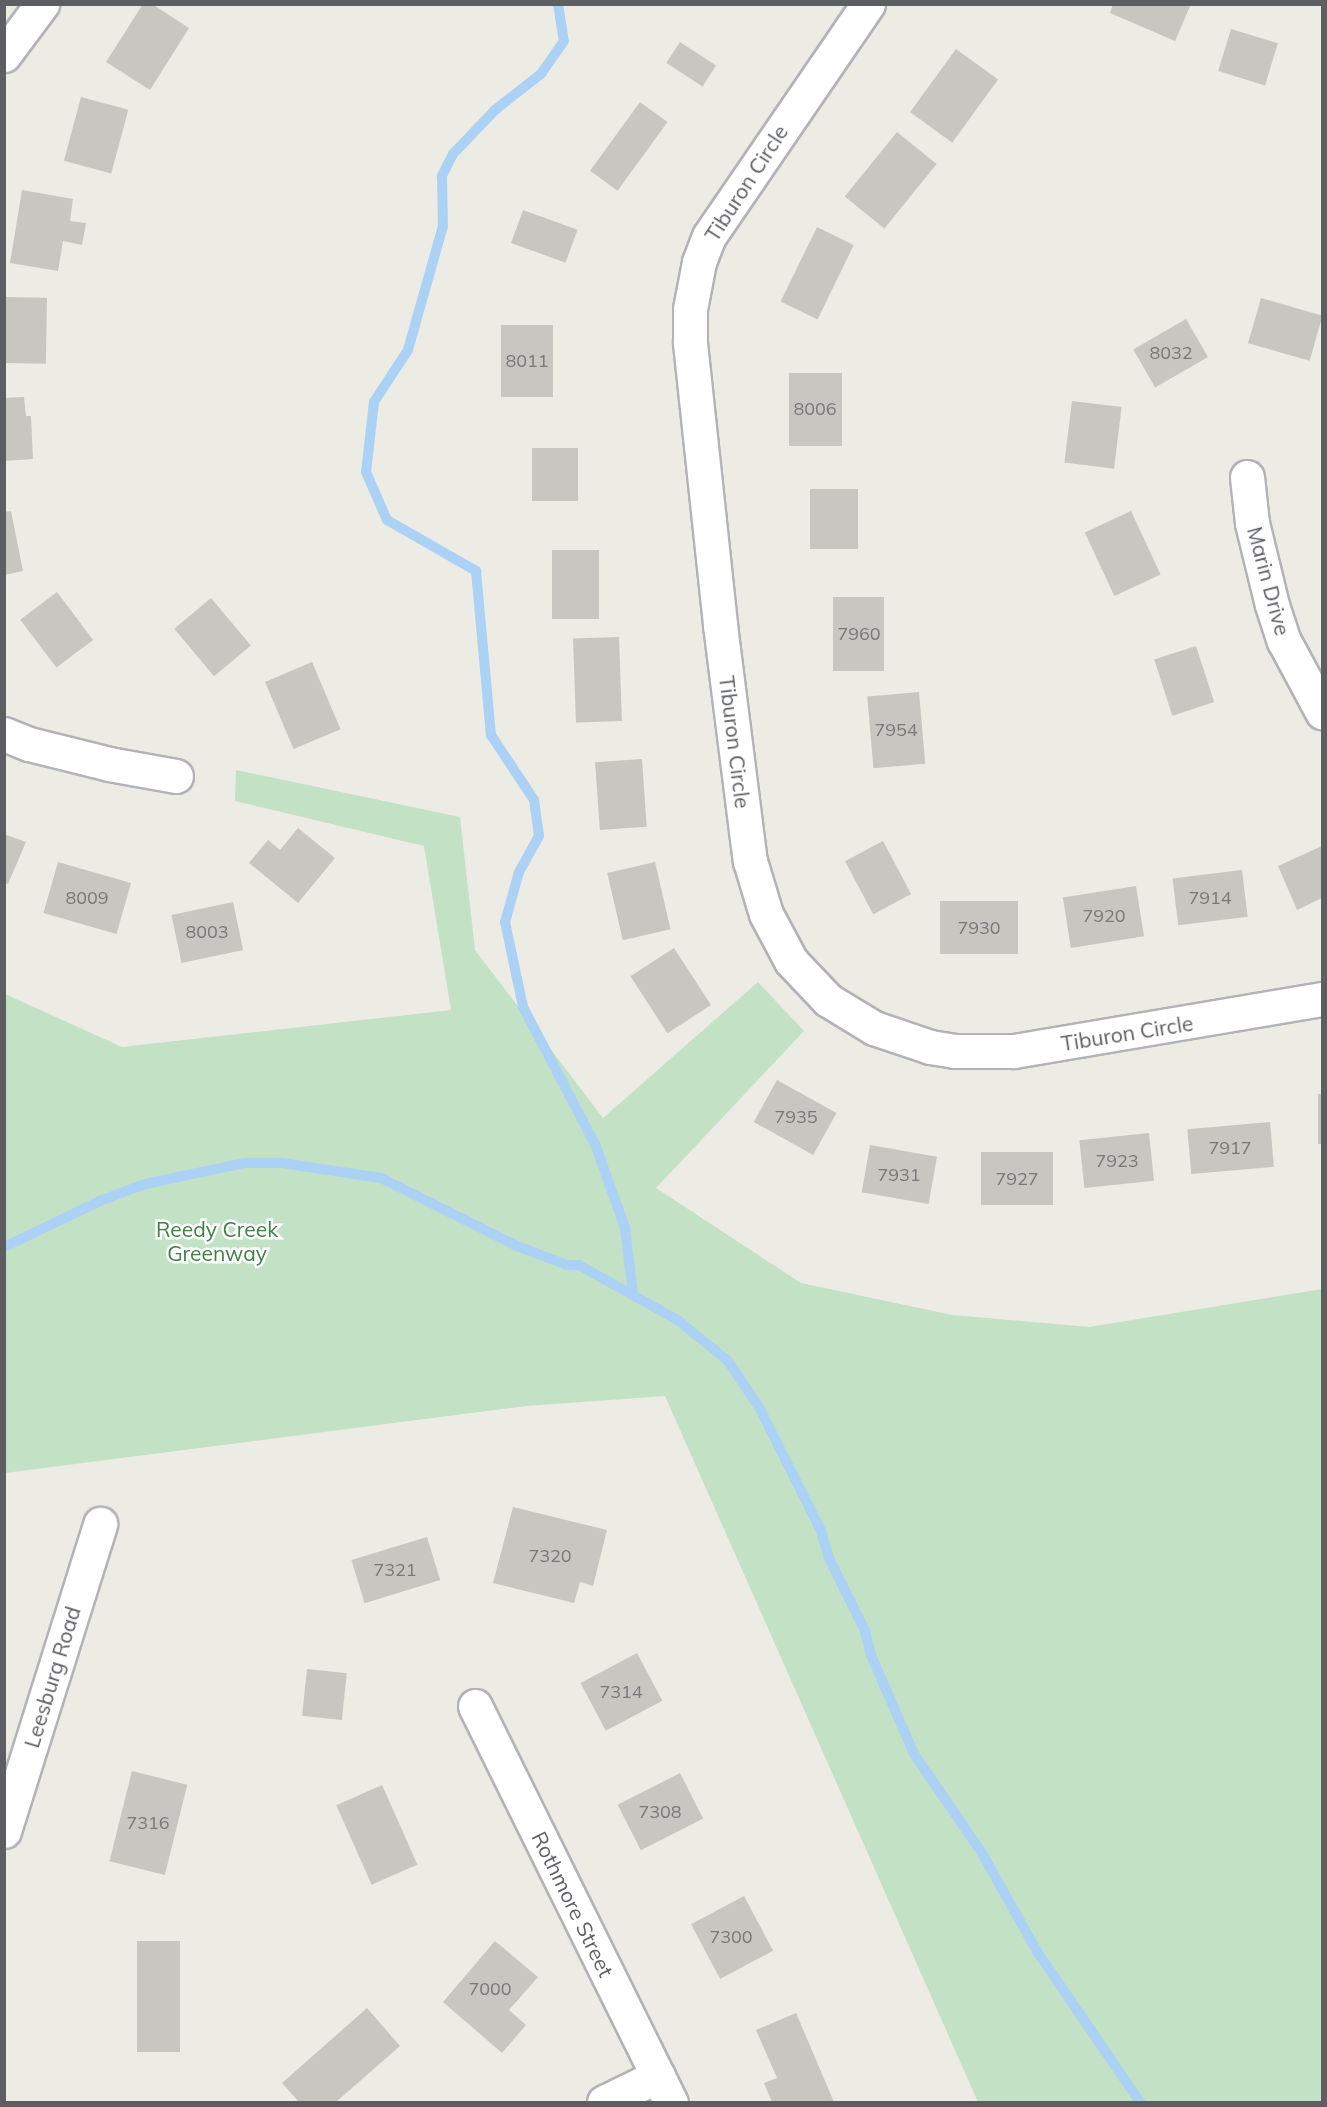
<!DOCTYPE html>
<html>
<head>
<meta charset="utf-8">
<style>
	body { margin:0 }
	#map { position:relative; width:1327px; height:2107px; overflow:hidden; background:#ecebe4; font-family:Mulish,sans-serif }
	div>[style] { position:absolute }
	.green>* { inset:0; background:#c3e1c4 }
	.stream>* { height:10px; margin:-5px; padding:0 5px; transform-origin:5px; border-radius:5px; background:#abd2f5 }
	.building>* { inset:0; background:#c8c6c0; transform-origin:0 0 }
	.roads { filter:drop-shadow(2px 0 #b1b3b7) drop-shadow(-2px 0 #b1b3b7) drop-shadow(0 2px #b1b3b7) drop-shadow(0 -2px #b1b3b7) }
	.minor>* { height:33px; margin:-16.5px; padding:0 16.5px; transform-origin:16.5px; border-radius:16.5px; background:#fff }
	span { translate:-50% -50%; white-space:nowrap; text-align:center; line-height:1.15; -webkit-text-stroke:5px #fff; paint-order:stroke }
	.number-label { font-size:18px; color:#77787a }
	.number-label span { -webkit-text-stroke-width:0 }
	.street-label { font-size:21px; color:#5c5e62 }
	.park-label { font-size:21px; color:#3e7f43 }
	.frame { position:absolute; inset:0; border:6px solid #5c5e62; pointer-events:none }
</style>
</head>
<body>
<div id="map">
	<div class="green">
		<div style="clip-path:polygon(236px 770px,460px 817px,475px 950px,603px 1118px,758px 982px,804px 1031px,656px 1188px,801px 1283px,952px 1315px,1089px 1327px,1322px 1289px,1322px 2102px,978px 2102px,665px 1396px,526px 1406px,5px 1473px,5px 994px,122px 1047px,451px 1010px,424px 846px,235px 801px)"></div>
	</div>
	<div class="stream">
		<div style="left:558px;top:4px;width:37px;rotate:81deg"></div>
		<div style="left:564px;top:41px;width:39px;rotate:125deg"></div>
		<div style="left:542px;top:73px;width:60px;rotate:141.8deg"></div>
		<div style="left:495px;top:110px;width:61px;rotate:133.7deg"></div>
		<div style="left:453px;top:154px;width:25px;rotate:117deg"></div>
		<div style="left:442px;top:176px;width:50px;rotate:88.9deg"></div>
		<div style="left:443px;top:226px;width:129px;rotate:105.8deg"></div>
		<div style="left:408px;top:350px;width:62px;rotate:123.2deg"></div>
		<div style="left:374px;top:402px;width:70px;rotate:96.5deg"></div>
		<div style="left:366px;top:472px;width:52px;rotate:66.4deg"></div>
		<div style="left:387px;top:520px;width:103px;rotate:29.8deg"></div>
		<div style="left:476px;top:571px;width:165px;rotate:84.8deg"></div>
		<div style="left:491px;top:735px;width:78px;rotate:56.5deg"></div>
		<div style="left:534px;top:800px;width:36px;rotate:82deg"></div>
		<div style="left:539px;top:836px;width:41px;rotate:119.1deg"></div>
		<div style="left:519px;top:872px;width:52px;rotate:105.6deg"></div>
		<div style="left:505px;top:922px;width:87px;rotate:78deg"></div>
		<div style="left:523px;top:1007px;width:155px;rotate:62.3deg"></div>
		<div style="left:595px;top:1144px;width:89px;rotate:70.3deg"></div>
		<div style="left:625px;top:1228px;width:66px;rotate:83.1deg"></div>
		<div style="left:4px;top:1247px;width:109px;rotate:-25.6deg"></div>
		<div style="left:102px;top:1200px;width:46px;rotate:-20.4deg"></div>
		<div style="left:145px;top:1184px;width:102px;rotate:-11.9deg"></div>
		<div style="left:245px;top:1163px;width:37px"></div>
		<div style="left:282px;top:1163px;width:100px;rotate:8.6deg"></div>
		<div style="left:381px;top:1178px;width:152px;rotate:26.6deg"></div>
		<div style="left:517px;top:1246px;width:53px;rotate:20.8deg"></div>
		<div style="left:567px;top:1265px;width:12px"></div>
		<div style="left:579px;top:1265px;width:115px;rotate:29.2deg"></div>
		<div style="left:679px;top:1321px;width:63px;rotate:39.2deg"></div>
		<div style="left:728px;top:1361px;width:55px;rotate:56deg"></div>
		<div style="left:759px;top:1407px;width:139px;rotate:63.4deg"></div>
		<div style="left:821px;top:1531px;width:26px;rotate:74deg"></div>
		<div style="left:828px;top:1556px;width:84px;rotate:63.7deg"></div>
		<div style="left:865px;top:1631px;width:25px;rotate:76deg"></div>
		<div style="left:871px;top:1655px;width:108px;rotate:66.5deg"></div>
		<div style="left:914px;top:1754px;width:120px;rotate:55.5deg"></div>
		<div style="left:982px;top:1853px;width:115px;rotate:60.8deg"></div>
		<div style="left:1038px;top:1953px;width:181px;rotate:55.6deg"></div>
	</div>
	<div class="building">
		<div style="clip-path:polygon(143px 4px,152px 4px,189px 28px,150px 90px,106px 62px)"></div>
		<div style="clip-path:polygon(1113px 4px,1191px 4px,1175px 41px,1110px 13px)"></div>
		<div style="left:1231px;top:29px;width:49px;height:44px;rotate:17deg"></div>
		<div style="left:680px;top:42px;width:43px;height:25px;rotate:33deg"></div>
		<div style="left:956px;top:49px;width:52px;height:78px;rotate:36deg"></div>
		<div style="left:81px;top:97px;width:49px;height:66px;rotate:15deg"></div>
		<div style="left:640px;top:102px;width:34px;height:85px;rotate:36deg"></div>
		<div style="left:897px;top:132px;width:51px;height:83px;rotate:39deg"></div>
		<div style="clip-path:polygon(22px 190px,73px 199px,70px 221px,86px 223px,82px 245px,63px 241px,58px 271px,10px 263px)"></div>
		<div style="left:523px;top:210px;width:58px;height:35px;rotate:20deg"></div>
		<div style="left:817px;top:227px;width:41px;height:83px;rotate:26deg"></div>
		<div style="left:4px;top:297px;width:43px;height:66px;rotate:1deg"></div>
		<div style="left:1261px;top:298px;width:64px;height:47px;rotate:16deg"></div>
		<div style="left:1186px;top:319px;width:44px;height:61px;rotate:60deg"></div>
		<div style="left:501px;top:325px;width:52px;height:72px"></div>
		<div style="left:789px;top:373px;width:53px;height:73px"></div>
		<div style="clip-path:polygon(24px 397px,26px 416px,31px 416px,33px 459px,4px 461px,4px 398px)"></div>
		<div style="left:1072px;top:401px;width:50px;height:62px;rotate:7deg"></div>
		<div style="left:532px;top:448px;width:46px;height:53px"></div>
		<div style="left:810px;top:489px;width:48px;height:60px"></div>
		<div style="clip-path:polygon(11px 511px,23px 571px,4px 575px,4px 512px)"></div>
		<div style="left:1131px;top:511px;width:70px;height:51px;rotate:65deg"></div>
		<div style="left:552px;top:550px;width:47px;height:69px"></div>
		<div style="left:57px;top:592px;width:60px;height:46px;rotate:53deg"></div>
		<div style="left:833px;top:597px;width:51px;height:74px"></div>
		<div style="left:211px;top:598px;width:62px;height:48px;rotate:50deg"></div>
		<div style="left:619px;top:637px;width:84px;height:46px;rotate:88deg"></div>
		<div style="left:1196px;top:646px;width:59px;height:44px;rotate:72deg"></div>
		<div style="left:312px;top:662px;width:73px;height:51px;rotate:67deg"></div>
		<div style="left:919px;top:692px;width:72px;height:52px;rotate:85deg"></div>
		<div style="left:642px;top:759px;width:68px;height:47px;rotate:86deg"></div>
		<div style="clip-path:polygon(298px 828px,335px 858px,298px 903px,249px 863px,268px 840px,280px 850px)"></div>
		<div style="clip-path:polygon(4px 834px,26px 842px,8px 884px,4px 883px)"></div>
		<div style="left:883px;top:841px;width:60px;height:43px;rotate:62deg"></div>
		<div style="clip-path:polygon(1322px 846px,1322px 898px,1297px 910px,1278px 866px)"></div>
		<div style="left:58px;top:862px;width:76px;height:53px;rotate:16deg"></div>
		<div style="left:655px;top:862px;width:69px;height:49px;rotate:77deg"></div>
		<div style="left:1242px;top:870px;width:47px;height:70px;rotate:83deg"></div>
		<div style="left:1136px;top:886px;width:51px;height:74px;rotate:81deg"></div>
		<div style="left:940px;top:901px;width:78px;height:53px"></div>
		<div style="left:233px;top:902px;width:49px;height:63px;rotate:78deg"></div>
		<div style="left:674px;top:948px;width:68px;height:52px;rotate:57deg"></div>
		<div style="left:777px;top:1080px;width:68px;height:48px;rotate:29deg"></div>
		<div style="left:1318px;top:1094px;width:4px;height:50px"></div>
		<div style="left:1270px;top:1122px;width:45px;height:83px;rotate:85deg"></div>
		<div style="left:1149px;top:1133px;width:48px;height:70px;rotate:84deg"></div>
		<div style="left:870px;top:1145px;width:68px;height:48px;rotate:10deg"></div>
		<div style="left:981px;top:1152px;width:72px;height:53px"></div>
		<div style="clip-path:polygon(513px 1507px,607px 1530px,593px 1586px,580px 1582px,574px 1603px,493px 1583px)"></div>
		<div style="left:427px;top:1537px;width:45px;height:79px;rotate:73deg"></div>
		<div style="left:637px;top:1653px;width:54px;height:64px;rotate:62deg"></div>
		<div style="left:307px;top:1669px;width:40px;height:47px;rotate:6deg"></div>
		<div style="left:132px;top:1771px;width:57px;height:93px;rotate:14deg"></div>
		<div style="left:680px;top:1773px;width:51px;height:70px;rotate:63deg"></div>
		<div style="left:382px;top:1785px;width:87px;height:50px;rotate:66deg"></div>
		<div style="left:744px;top:1896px;width:62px;height:60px;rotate:62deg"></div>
		<div style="left:137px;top:1941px;width:43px;height:111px"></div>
		<div style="clip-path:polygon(495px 1941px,538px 1977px,509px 2010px,526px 2025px,502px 2053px,443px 2002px)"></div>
		<div style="clip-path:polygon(367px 2008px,400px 2046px,336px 2102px,299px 2102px,282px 2083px)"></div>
		<div style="clip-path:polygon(796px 2013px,834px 2102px,772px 2102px,764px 2083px,777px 2078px,756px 2030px)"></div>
	</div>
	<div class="roads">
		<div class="minor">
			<div style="left:868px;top:4px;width:281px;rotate:124.4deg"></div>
			<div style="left:709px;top:236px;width:28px;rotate:111deg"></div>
			<div style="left:699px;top:262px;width:48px;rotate:100.8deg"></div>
			<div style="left:690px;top:309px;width:34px;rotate:90deg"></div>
			<div style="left:690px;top:343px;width:284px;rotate:83.9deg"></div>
			<div style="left:720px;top:625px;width:238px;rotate:82.8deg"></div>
			<div style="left:750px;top:861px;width:55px;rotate:73.2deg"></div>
			<div style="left:766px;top:914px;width:53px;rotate:62deg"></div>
			<div style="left:791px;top:961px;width:54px;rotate:46.5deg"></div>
			<div style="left:828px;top:1000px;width:54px;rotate:31.3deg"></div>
			<div style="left:874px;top:1028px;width:59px;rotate:18.7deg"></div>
			<div style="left:930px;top:1047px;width:24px;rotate:9deg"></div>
			<div style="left:954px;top:1051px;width:60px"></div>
			<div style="left:1014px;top:1051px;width:312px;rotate:-9.6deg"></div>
			<div style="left:4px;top:55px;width:64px;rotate:-53.3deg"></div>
			<div style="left:1247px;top:477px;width:46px;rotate:83.8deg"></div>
			<div style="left:1252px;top:523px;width:84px;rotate:76.3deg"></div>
			<div style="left:1272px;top:605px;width:38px;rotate:72deg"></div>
			<div style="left:1284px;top:641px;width:81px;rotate:61.8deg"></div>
			<div style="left:4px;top:734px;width:27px;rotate:22deg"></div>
			<div style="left:29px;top:744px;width:82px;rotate:14deg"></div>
			<div style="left:109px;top:764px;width:68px;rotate:10.2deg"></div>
			<div style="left:475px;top:1706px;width:442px;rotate:63.7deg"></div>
			<div style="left:4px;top:1831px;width:322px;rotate:-72.6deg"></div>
			<div style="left:604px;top:2102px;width:60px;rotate:-25.7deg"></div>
		</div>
	</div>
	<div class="number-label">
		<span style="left:1171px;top:353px">8032</span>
		<span style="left:527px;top:361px">8011</span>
		<span style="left:815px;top:409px">8006</span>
		<span style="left:859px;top:634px">7960</span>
		<span style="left:896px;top:730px">7954</span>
		<span style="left:87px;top:898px">8009</span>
		<span style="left:1210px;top:898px">7914</span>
		<span style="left:1104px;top:916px">7920</span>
		<span style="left:979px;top:928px">7930</span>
		<span style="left:207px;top:932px">8003</span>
		<span style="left:796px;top:1117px">7935</span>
		<span style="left:1230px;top:1148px">7917</span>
		<span style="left:1117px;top:1161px">7923</span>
		<span style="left:899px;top:1175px">7931</span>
		<span style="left:1017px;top:1179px">7927</span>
		<span style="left:550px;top:1556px">7320</span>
		<span style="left:395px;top:1570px">7321</span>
		<span style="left:621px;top:1692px">7314</span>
		<span style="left:660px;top:1812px">7308</span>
		<span style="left:148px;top:1823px">7316</span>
		<span style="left:731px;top:1937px">7300</span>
		<span style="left:490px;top:1989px">7000</span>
	</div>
	<div class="street-label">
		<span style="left:746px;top:183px;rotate:-57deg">Tiburon Circle</span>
		<span style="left:1269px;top:581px;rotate:75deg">Marin Drive</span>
		<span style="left:735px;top:742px;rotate:83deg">Tiburon Circle</span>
		<span style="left:1127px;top:1033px;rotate:-9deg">Tiburon Circle</span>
		<span style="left:52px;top:1677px;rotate:-73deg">Leesburg Road</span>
		<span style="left:573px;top:1904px;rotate:64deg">Rothmore Street</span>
	</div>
	<div class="park-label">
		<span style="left:217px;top:1241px">Reedy Creek<br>Greenway</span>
	</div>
	<div class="frame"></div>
</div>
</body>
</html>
